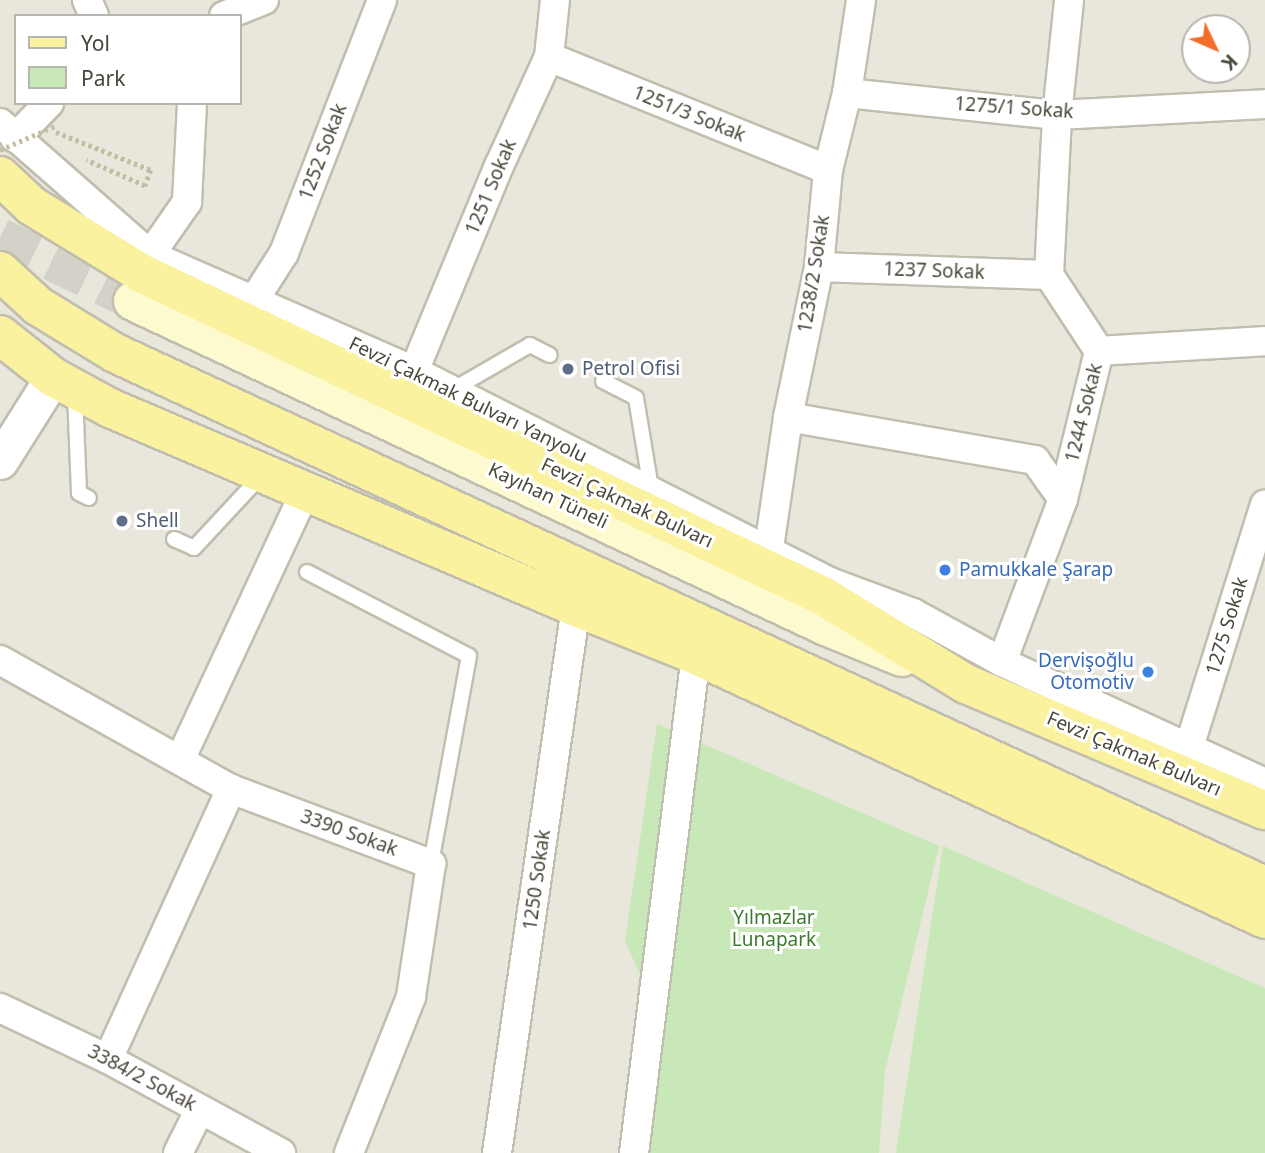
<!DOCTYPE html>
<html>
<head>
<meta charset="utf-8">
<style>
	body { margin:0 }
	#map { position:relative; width:1265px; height:1153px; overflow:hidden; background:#f5f4ec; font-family:"Noto Sans",sans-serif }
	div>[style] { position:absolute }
	.residential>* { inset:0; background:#e9e7db }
	.green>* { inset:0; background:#c8e8b7 }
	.secondary-tunnel>* { height:38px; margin-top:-19px; transform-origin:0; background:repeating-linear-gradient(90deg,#d3d1c8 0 38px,transparent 0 57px) }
	.path>* { height:4.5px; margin-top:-2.25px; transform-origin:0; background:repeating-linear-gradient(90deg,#c2bda1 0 3.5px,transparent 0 7px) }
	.roads { filter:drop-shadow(2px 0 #c1beaf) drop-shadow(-2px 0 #c1beaf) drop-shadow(0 2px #c1beaf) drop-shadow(0 -2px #c1beaf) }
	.service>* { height:14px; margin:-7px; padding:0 7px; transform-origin:7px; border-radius:7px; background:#fff }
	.minor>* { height:28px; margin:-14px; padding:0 14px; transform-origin:14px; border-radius:14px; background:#fff }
	.tertiary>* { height:35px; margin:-17.5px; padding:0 17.5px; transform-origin:17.5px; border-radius:17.5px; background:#fff }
	.secondary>* { height:38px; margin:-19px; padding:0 19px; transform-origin:19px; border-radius:19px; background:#fdfacf }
	.primary>* { height:38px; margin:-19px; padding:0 19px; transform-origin:19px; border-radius:19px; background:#fbf2a0 }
	.path-bridge>* { height:4.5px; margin-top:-2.25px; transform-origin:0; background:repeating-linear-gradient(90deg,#c2bda1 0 3.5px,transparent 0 7px) }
	.dots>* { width:19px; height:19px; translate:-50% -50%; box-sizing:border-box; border:4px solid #fff; border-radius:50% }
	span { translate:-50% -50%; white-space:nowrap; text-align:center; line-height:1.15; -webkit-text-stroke:6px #fff; paint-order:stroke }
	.street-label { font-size:19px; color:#4a473a }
	.service-label { font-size:19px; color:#4e5e75 }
	.left { translate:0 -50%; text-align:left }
	.shop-label { font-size:19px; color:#366cbe }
	.right { translate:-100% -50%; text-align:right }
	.park-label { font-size:19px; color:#3c7b2e }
	.legend { position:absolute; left:14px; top:14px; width:228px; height:91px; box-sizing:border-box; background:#fff; border:2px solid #b7b5b0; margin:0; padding:9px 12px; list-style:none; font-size:21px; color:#4a473a }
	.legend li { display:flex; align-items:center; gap:14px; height:35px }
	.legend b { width:35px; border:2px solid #b7b5b0 }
	.north { position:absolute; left:1181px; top:14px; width:70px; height:70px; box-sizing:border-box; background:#fff; border:2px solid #b7b5b0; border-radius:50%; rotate:134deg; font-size:19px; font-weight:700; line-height:28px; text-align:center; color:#4a473a }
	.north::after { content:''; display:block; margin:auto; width:24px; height:32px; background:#f26d27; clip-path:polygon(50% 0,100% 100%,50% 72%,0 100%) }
</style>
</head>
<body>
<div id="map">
	<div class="residential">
		<div style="clip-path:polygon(evenodd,0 0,1265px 0,1265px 1153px,0 1153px,0 0,16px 16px,240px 16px,240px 103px,16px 103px,16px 16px,0 0,1195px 28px,1237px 28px,1237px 70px,1195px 70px,1195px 28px)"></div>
	</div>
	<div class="green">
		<div style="clip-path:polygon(657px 724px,939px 846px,885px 1071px,879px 1153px,629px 1153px,649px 995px,625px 941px)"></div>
		<div style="clip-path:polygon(943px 846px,1265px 988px,1265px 1153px,896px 1153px)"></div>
	</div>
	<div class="secondary-tunnel">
		<div style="left:0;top:237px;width:148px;rotate:25.7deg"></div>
	</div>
	<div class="path">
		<div style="left:56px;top:132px;width:102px;rotate:21.8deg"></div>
		<div style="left:151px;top:170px;width:17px;rotate:111deg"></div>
		<div style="left:145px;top:186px;width:64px;rotate:-156.2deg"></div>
	</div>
	<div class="roads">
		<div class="service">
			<div style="left:603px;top:381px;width:37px;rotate:27deg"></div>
			<div style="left:636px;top:398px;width:92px;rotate:80.6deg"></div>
			<div style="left:452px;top:390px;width:90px;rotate:-30deg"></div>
			<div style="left:530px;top:345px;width:22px;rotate:27deg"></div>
			<div style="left:75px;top:393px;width:100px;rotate:87.7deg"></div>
			<div style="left:79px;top:493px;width:11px;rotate:27deg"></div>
			<div style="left:174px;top:539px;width:22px;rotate:24deg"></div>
			<div style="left:194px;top:548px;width:98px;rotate:-47.1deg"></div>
			<div style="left:307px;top:572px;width:182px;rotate:27.4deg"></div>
			<div style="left:469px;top:656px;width:211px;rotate:100.4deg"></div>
		</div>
		<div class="minor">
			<div style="left:87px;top:0;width:17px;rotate:66deg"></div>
			<div style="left:224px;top:16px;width:43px;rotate:-21.8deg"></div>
			<div style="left:549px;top:57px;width:301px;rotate:22deg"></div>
			<div style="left:847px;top:93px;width:211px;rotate:6deg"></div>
			<div style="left:1057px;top:115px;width:208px;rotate:-3deg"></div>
			<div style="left:0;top:123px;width:200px;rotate:41.3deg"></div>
			<div style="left:150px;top:255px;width:288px;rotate:23.7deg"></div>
			<div style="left:414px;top:371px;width:466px;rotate:26.9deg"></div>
			<div style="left:830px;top:582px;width:89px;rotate:20.5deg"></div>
			<div style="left:913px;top:613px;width:102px;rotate:28.8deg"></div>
			<div style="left:1002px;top:662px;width:289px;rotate:24.7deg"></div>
			<div style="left:15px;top:138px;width:49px;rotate:-45.8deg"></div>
			<div style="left:150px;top:255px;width:65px;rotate:-55.1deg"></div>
			<div style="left:187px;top:202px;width:99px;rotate:-87.1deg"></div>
			<div style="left:819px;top:267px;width:230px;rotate:2deg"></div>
			<div style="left:254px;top:300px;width:56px;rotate:-57.4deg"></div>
			<div style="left:284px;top:253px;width:271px;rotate:-68.8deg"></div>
			<div style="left:1099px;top:351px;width:166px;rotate:-3.4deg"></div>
			<div style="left:414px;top:371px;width:222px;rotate:-67.5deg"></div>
			<div style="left:499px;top:166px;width:120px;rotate:-65.4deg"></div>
			<div style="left:549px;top:57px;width:57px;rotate:-84deg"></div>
			<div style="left:788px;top:417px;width:251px;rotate:9.9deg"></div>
			<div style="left:1035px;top:460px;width:48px;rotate:54.3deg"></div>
			<div style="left:769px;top:548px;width:132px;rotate:-81.7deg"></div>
			<div style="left:788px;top:417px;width:153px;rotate:-78.3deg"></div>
			<div style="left:819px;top:267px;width:97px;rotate:-84.7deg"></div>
			<div style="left:828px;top:170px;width:79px;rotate:-76.1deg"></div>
			<div style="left:847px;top:93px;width:94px;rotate:-81.4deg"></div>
			<div style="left:0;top:660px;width:265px;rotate:29.2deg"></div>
			<div style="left:231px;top:789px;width:214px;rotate:20.6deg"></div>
			<div style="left:431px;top:864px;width:134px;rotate:98.6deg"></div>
			<div style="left:411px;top:997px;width:168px;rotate:111.7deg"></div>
			<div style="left:1002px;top:662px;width:174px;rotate:-69.5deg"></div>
			<div style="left:1063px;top:499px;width:152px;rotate:-76.3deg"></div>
			<div style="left:1099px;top:351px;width:91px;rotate:-123.3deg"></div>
			<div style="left:1049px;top:275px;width:160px;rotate:-87.1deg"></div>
			<div style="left:1057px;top:115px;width:116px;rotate:-84deg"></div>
			<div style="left:1189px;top:747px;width:254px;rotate:-72.6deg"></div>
			<div style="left:180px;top:760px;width:296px;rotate:-65deg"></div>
			<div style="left:0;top:1008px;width:119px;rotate:25.3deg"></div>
			<div style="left:108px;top:1059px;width:197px;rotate:28.5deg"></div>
			<div style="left:108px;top:1059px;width:297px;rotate:-65.5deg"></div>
			<div style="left:178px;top:1153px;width:49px;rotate:-63.4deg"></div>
			<div style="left:497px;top:1153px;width:552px;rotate:-81.77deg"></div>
			<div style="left:634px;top:1153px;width:502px;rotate:-82.9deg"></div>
		</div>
		<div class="tertiary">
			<div style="left:0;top:461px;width:99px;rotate:-57.8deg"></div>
		</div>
		<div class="secondary">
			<div style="left:133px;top:301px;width:765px;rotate:25.13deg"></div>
			<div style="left:826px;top:626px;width:82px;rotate:22.2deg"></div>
		</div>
		<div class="primary">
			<div style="left:0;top:176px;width:44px;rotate:43.2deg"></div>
			<div style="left:32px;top:206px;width:130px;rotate:31.5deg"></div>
			<div style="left:143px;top:274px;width:752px;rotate:25.34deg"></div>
			<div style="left:823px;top:596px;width:168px;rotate:31.6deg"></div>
			<div style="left:966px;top:684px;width:324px;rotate:22.9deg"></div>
			<div style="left:0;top:271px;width:52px;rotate:42.6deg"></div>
			<div style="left:38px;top:306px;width:90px;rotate:31.4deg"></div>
			<div style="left:115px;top:353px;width:1268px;rotate:24.87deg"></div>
			<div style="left:0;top:335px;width:68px;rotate:38.4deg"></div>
			<div style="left:53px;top:377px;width:65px;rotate:28.5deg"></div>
			<div style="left:110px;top:408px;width:507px;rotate:23.12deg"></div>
			<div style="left:576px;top:607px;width:129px;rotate:21.8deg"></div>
			<div style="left:696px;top:655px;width:627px;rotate:24.89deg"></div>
		</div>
	</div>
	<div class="path-bridge">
		<div style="left:0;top:150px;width:60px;rotate:-23.6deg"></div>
	</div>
	<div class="dots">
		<div style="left:568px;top:369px;background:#5c6f8a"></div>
		<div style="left:122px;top:521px;background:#5c6f8a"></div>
		<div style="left:945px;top:570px;background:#3f7fe0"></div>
		<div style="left:1148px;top:672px;background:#3f7fe0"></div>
	</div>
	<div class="street-label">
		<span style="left:1014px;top:108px;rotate:4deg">1275/1 Sokak</span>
		<span style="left:689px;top:114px;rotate:22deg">1251/3 Sokak</span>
		<span style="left:323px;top:152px;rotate:-69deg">1252 Sokak</span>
		<span style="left:491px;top:187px;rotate:-67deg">1251 Sokak</span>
		<span style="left:934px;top:271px;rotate:2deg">1237 Sokak</span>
		<span style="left:814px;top:274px;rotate:-81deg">1238/2 Sokak</span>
		<span style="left:468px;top:400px;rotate:26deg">Fevzi Çakmak Bulvarı Yanyolu</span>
		<span style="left:1084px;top:413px;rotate:-76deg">1244 Sokak</span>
		<span style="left:548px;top:496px;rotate:25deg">Kayıhan Tüneli</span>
		<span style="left:627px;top:503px;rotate:25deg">Fevzi Çakmak Bulvarı</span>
		<span style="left:1227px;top:626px;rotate:-73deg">1275 Sokak</span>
		<span style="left:1134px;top:754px;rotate:23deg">Fevzi Çakmak Bulvarı</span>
		<span style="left:349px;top:833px;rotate:20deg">3390 Sokak</span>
		<span style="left:537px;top:880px;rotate:-82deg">1250 Sokak</span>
		<span style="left:142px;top:1078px;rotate:28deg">3384/2 Sokak</span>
	</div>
	<div class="service-label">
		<span class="left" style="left:582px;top:369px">Petrol Ofisi</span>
		<span class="left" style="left:136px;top:521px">Shell</span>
	</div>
	<div class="shop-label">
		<span class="left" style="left:959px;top:570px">Pamukkale Şarap</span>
		<span class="right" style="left:1134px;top:672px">Dervişoğlu<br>Otomotiv</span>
	</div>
	<div class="park-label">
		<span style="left:774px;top:929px">Yılmazlar<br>Lunapark</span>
	</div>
	<ul class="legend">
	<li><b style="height:9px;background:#fbf2a0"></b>Yol</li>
	<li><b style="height:19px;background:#c8e8b7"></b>Park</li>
	</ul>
	<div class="north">K</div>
</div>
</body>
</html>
